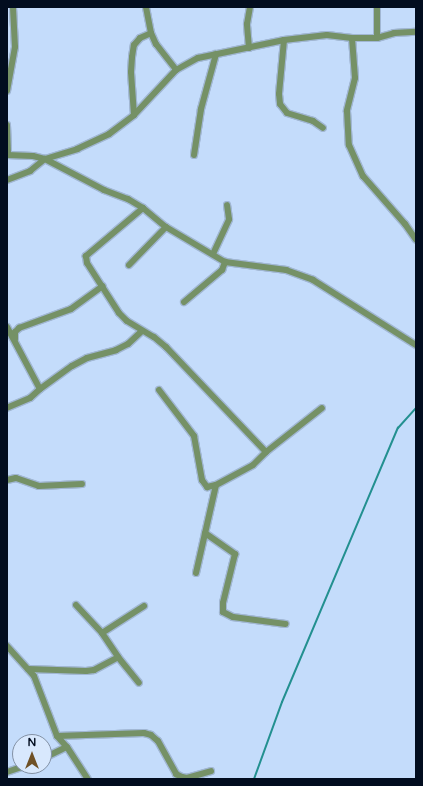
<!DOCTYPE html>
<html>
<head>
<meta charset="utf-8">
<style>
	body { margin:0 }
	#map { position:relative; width:423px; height:786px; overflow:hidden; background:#c4dcfb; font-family:"Varela Round",sans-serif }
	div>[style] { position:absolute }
	.stream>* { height:2px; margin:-1px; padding:0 1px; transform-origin:1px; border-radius:1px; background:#239090 }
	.roads { filter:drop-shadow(1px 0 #a1b7d3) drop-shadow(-1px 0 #a1b7d3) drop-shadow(0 1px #a1b7d3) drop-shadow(0 -1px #a1b7d3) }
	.minor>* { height:6px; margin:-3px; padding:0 3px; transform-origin:3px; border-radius:3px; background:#759166 }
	span { translate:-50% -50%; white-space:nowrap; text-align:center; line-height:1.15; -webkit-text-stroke:3px #d8e8fd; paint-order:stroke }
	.frame { position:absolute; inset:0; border:8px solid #020d1f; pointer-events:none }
	.north { position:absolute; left:12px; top:734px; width:40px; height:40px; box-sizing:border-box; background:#d8e8fd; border:1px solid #8290a4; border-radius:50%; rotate:0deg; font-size:11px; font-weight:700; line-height:16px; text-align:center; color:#020d1f }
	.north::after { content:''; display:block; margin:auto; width:14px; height:18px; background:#6f5126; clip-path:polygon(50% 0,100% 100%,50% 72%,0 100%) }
</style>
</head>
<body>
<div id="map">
	<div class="stream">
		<div style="left:254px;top:779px;width:82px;rotate:-70deg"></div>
		<div style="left:282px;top:702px;width:298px;rotate:-67.1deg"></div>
		<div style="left:398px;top:428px;width:27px;rotate:-48deg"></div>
	</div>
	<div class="roads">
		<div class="minor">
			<div style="left:151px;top:33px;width:12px;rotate:66deg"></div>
			<div style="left:156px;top:44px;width:33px;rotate:52deg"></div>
			<div style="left:352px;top:38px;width:40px;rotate:85.7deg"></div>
			<div style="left:355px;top:78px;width:34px;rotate:104deg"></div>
			<div style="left:347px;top:111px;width:34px;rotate:87deg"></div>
			<div style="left:349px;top:145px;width:34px;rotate:66deg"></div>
			<div style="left:363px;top:176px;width:64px;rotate:48.8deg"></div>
			<div style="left:405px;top:224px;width:19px;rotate:55deg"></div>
			<div style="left:377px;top:38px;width:31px;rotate:-90deg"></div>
			<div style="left:284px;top:40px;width:54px;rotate:95.3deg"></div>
			<div style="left:279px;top:94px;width:10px;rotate:84deg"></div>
			<div style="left:280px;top:104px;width:11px;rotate:52deg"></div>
			<div style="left:287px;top:113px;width:27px;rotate:17deg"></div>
			<div style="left:313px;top:121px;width:12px;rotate:35deg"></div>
			<div style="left:249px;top:48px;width:24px;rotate:-95deg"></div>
			<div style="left:247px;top:24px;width:17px;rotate:-80deg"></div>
			<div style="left:7px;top:91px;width:45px;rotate:-79.7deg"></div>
			<div style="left:15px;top:47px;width:40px;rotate:-92.9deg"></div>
			<div style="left:134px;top:115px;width:43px;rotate:-94deg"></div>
			<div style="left:131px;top:72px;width:15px;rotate:-86deg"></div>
			<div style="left:132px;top:57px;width:12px;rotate:-81deg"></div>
			<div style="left:134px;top:45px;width:9px;rotate:-49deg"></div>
			<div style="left:140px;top:38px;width:12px;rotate:-24deg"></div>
			<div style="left:151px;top:33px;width:26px;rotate:-101deg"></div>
			<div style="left:7px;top:125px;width:30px;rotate:88deg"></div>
			<div style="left:7px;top:155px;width:26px;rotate:2deg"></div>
			<div style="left:33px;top:156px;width:12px;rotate:14deg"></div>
			<div style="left:45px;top:159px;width:34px;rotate:-17deg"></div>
			<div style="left:77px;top:149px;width:35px;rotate:-25deg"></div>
			<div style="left:109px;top:134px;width:31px;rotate:-37deg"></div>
			<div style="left:134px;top:115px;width:62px;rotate:-47deg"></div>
			<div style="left:176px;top:70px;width:25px;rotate:-29deg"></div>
			<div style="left:198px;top:58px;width:88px;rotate:-11.8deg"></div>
			<div style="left:284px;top:40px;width:43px;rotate:-6.6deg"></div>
			<div style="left:327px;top:35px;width:25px;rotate:7deg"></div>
			<div style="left:352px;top:38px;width:25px"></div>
			<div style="left:377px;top:38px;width:18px;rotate:-16deg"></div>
			<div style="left:394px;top:33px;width:22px;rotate:-3deg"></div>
			<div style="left:194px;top:155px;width:47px;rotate:-81.3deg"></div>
			<div style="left:201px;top:109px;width:57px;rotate:-74.7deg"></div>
			<div style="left:7px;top:180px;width:25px;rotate:-21deg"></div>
			<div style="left:30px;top:171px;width:19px;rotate:-39deg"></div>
			<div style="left:45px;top:159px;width:67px;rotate:27.7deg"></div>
			<div style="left:104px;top:190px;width:26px;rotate:21deg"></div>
			<div style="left:128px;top:199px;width:17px;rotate:31deg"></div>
			<div style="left:143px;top:208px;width:30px;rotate:40deg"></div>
			<div style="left:166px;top:227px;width:69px;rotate:30.7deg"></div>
			<div style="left:225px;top:262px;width:62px;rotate:7.5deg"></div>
			<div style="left:286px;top:270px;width:29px;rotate:20deg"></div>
			<div style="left:313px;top:280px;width:122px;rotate:32.3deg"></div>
			<div style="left:143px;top:208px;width:75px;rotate:139.9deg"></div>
			<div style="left:86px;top:256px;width:7px;rotate:82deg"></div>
			<div style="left:87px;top:263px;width:59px;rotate:57.4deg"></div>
			<div style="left:119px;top:313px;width:11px;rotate:45deg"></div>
			<div style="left:127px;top:321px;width:31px;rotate:31deg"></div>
			<div style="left:154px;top:337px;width:16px;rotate:40deg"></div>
			<div style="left:166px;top:347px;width:145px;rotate:46.4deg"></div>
			<div style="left:213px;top:254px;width:38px;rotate:-65deg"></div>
			<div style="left:229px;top:219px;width:14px;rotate:-98deg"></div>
			<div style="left:129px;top:265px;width:53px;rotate:-45.8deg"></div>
			<div style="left:184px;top:302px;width:50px;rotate:-40.1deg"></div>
			<div style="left:222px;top:270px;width:9px;rotate:-69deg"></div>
			<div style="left:7px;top:327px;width:70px;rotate:62deg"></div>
			<div style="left:40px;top:389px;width:13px;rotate:138deg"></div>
			<div style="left:30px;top:398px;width:25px;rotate:157deg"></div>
			<div style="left:15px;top:339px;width:7px;rotate:-90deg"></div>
			<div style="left:15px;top:332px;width:6px;rotate:-45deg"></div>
			<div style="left:19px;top:328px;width:55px;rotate:-20.1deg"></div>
			<div style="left:71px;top:309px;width:39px;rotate:-36deg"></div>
			<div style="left:40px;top:389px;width:39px;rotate:-36deg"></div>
			<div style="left:72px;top:366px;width:17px;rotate:-28deg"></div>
			<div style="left:87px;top:358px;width:30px;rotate:-15deg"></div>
			<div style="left:116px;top:350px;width:13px;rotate:-27deg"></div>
			<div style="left:128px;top:344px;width:19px;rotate:-43deg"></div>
			<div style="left:159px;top:390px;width:58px;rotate:52.7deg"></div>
			<div style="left:194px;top:436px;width:45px;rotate:79.7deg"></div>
			<div style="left:202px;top:480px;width:9px;rotate:54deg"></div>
			<div style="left:207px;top:487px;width:9px;rotate:-13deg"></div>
			<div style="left:7px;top:480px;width:9px;rotate:-13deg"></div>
			<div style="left:16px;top:478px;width:24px;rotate:19deg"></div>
			<div style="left:39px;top:486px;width:43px;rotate:-2.7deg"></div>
			<div style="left:205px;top:533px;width:37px;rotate:35deg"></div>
			<div style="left:235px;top:554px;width:50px;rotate:103.8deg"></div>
			<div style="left:223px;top:603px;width:9px;rotate:90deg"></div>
			<div style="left:223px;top:612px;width:11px;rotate:27deg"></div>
			<div style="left:233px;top:617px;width:53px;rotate:7.5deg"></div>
			<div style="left:196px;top:573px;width:90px;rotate:-77.2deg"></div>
			<div style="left:216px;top:485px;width:42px;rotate:-28.4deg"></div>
			<div style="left:253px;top:465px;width:18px;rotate:-45deg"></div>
			<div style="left:266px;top:452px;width:71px;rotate:-38.2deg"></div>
			<div style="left:76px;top:605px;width:38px;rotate:47deg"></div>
			<div style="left:102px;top:633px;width:29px;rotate:56deg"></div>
			<div style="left:118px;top:657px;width:33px;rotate:51deg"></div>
			<div style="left:102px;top:633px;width:50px;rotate:-32.7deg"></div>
			<div style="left:7px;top:646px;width:40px;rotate:48deg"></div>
			<div style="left:34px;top:676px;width:64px;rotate:69deg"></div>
			<div style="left:57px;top:736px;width:15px;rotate:48deg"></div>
			<div style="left:67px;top:747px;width:38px;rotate:57deg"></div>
			<div style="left:28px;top:669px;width:58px;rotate:2deg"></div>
			<div style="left:86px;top:671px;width:8px;rotate:-7deg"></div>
			<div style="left:94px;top:670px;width:27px;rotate:-28deg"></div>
			<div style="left:57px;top:736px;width:87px;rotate:-2deg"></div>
			<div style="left:144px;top:733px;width:7px;rotate:16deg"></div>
			<div style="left:151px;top:735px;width:9px;rotate:41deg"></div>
			<div style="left:158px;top:741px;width:38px;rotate:61deg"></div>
			<div style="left:176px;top:774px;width:7px;rotate:27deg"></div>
			<div style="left:182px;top:777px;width:5px;rotate:11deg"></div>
			<div style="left:187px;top:778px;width:25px;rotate:-16deg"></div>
			<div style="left:44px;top:758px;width:25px;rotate:-26deg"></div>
			<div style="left:7px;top:772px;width:18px;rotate:-19deg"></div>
		</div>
	</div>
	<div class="frame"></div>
	<div class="north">N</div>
</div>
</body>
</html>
